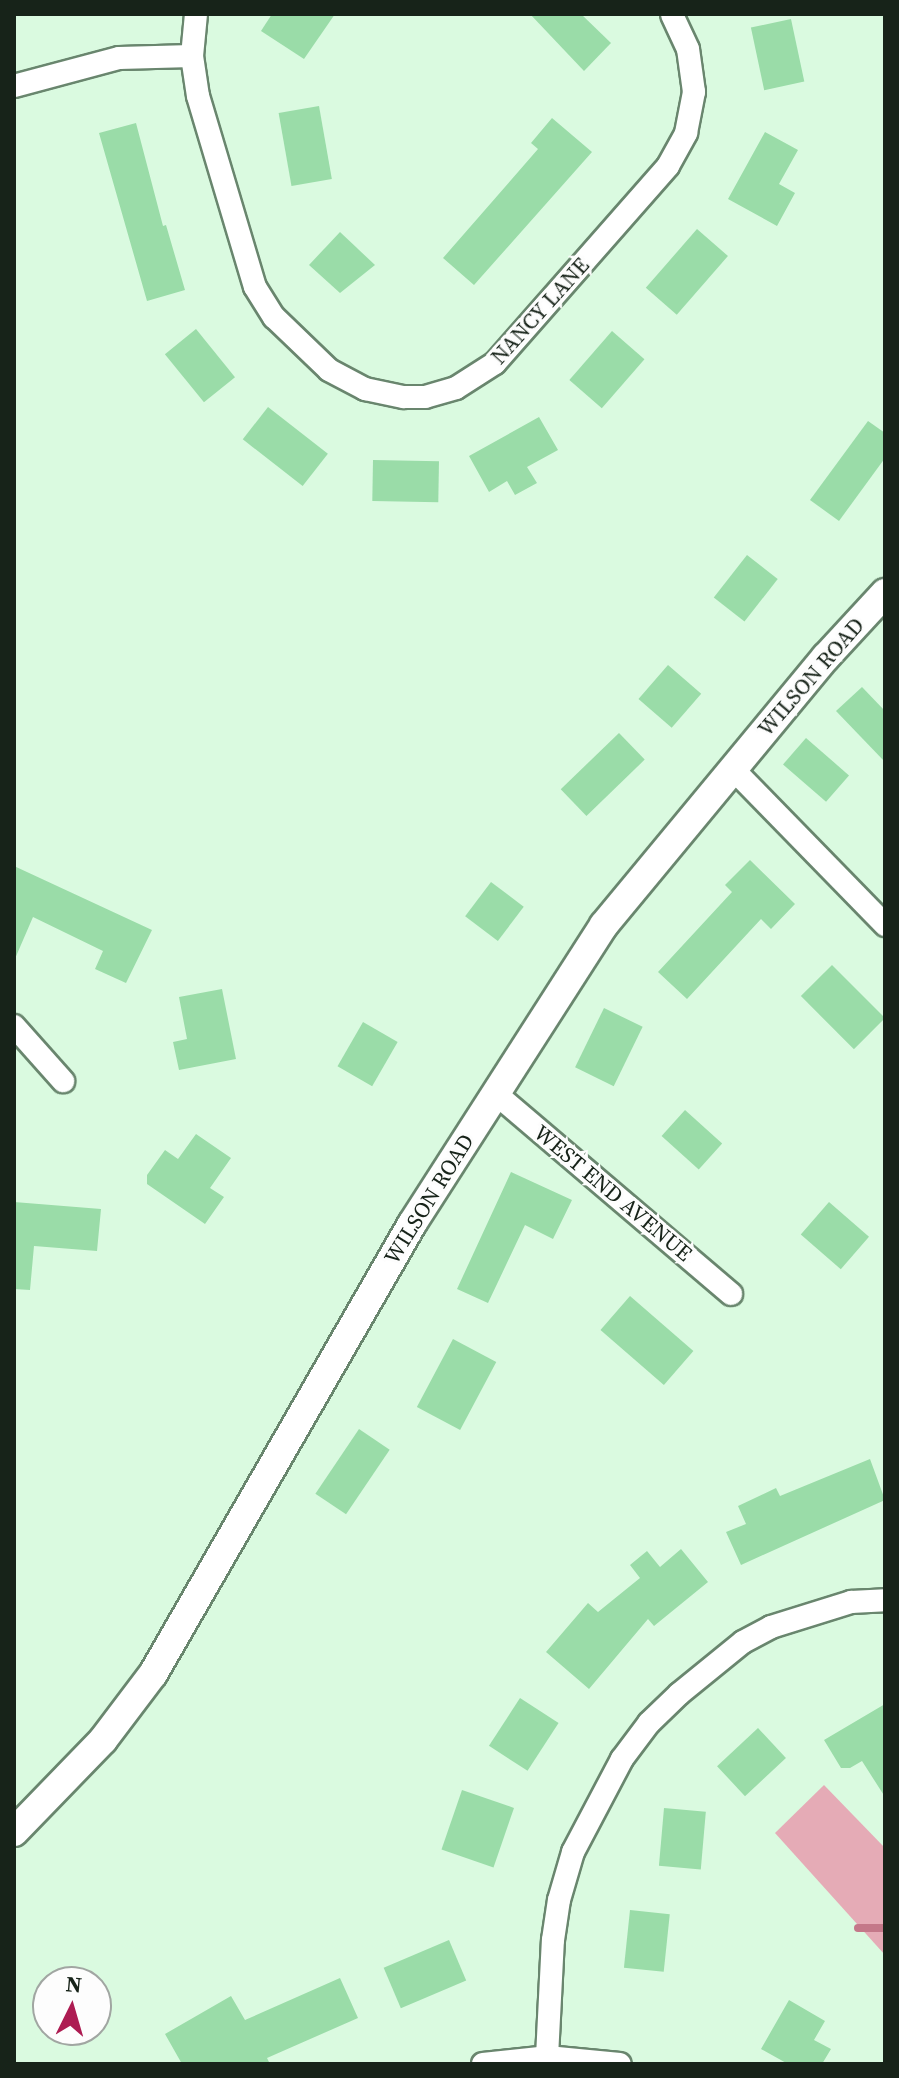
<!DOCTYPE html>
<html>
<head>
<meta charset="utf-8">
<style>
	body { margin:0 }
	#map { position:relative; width:899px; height:2078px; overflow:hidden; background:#dafae0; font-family:"Source Serif 4",serif }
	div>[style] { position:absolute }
	.green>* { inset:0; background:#e5abb6 }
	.stream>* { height:8px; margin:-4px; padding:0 4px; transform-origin:4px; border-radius:4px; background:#c47889 }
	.building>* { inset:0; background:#9adca8; transform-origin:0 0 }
	.roads { filter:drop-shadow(2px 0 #69866e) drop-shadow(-2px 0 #69866e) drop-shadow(0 2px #69866e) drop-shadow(0 -2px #69866e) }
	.minor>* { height:22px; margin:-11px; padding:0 11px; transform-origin:11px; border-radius:11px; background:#fff }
	.tertiary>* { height:28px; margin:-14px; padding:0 14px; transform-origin:14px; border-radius:14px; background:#fff }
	span { translate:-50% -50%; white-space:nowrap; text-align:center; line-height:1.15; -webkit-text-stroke:6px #fdfdfd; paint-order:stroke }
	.street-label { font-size:22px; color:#172319 }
	.frame { position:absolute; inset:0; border:16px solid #172319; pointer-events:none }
	.north { position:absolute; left:32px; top:1966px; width:80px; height:80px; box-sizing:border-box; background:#fdfdfd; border:2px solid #a1a6a2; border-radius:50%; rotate:5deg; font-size:22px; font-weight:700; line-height:32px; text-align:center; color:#172319 }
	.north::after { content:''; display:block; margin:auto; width:28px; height:36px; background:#ad1c52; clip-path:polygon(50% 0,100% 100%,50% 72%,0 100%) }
</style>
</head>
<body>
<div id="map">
	<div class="green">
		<div style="clip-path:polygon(824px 1785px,885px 1848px,885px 1955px,775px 1833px)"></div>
	</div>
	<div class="stream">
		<div style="left:858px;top:1928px;width:27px"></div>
	</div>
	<div class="building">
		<div style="clip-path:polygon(272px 14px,335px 14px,304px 59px,261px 31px)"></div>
		<div style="clip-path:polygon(530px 14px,581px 14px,611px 43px,584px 71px)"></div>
		<div style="left:791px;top:19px;width:64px;height:41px;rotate:78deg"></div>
		<div style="left:319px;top:106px;width:74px;height:41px;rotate:80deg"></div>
		<div style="clip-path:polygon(552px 118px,592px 152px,474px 285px,443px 258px,538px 149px,531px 143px)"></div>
		<div style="clip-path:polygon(136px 123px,163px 226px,166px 225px,185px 290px,147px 301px,99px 133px)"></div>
		<div style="clip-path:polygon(765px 132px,798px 150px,779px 184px,795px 193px,777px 226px,728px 199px)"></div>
		<div style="left:697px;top:229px;width:41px;height:78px;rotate:41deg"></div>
		<div style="clip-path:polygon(340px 232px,375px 265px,340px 293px,309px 265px)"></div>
		<div style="left:196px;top:329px;width:62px;height:40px;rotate:51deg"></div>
		<div style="left:612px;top:331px;width:43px;height:65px;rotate:41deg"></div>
		<div style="left:268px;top:407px;width:76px;height:41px;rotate:38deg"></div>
		<div style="clip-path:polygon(539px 417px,558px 450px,527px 467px,537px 483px,515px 495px,507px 481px,489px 492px,469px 456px)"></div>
		<div style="clip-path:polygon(868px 421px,885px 433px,885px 458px,839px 521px,810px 500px)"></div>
		<div style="left:373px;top:460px;width:66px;height:41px;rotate:1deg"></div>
		<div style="left:747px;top:555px;width:39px;height:54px;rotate:38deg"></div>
		<div style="left:668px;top:665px;width:44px;height:45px;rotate:41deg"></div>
		<div style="clip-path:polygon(862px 687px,885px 711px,885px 762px,836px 711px)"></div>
		<div style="left:619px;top:733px;width:37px;height:81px;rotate:46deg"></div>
		<div style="left:806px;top:738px;width:57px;height:35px;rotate:41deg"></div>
		<div style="clip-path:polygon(750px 860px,795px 904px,771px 929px,761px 919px,687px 999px,658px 972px,732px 892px,725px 885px)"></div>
		<div style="clip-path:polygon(14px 866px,152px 930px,126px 983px,95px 969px,103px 951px,33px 917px,14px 961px)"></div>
		<div style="left:491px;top:882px;width:41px;height:43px;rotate:37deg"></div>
		<div style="left:832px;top:965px;width:75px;height:44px;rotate:45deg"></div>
		<div style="clip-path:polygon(222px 989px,236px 1059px,179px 1070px,173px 1042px,187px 1039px,179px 997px)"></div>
		<div style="left:604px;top:1008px;width:43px;height:66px;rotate:26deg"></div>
		<div style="left:363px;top:1022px;width:40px;height:51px;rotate:30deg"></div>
		<div style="left:685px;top:1110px;width:50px;height:35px;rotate:42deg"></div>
		<div style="clip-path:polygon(196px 1134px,231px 1158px,210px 1188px,224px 1197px,205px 1224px,147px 1184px,147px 1175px,165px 1150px,178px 1159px)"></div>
		<div style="clip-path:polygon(511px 1172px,572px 1200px,553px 1239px,525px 1225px,488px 1303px,457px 1289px)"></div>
		<div style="clip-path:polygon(14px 1202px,101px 1209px,97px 1251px,34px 1246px,30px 1290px,14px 1289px)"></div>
		<div style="left:829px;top:1202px;width:53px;height:43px;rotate:41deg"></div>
		<div style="left:630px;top:1296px;width:84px;height:45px;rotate:41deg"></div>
		<div style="left:453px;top:1339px;width:49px;height:77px;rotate:28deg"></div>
		<div style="left:359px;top:1429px;width:37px;height:78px;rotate:34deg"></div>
		<div style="clip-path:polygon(870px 1459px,885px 1500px,741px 1565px,726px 1532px,746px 1524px,738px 1506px,776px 1488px,780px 1496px)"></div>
		<div style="clip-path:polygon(681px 1549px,708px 1582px,654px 1626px,648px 1619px,589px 1689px,546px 1652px,588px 1603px,598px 1612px,640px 1578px,630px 1565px,647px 1551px,660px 1567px)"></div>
		<div style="left:520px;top:1698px;width:46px;height:57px;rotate:33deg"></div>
		<div style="clip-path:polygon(885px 1704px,885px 1797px,862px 1761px,850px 1768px,841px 1768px,824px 1740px)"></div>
		<div style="left:758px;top:1728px;width:41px;height:56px;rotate:47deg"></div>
		<div style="left:462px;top:1790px;width:55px;height:63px;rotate:19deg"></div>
		<div style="left:664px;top:1808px;width:42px;height:58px;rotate:5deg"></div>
		<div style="left:630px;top:1910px;width:40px;height:58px;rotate:6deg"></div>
		<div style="left:449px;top:1940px;width:44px;height:71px;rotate:67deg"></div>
		<div style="clip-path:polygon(340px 1978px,358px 2018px,267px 2058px,270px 2064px,182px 2064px,165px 2034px,231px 1996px,245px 2020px)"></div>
		<div style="clip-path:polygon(789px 2000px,825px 2021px,814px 2040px,831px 2049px,822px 2064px,788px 2064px,761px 2049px)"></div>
	</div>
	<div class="roads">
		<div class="minor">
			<div style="left:196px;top:14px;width:42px;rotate:95.4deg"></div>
			<div style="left:192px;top:56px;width:40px;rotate:81.5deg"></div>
			<div style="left:198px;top:96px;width:199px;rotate:73.4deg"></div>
			<div style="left:255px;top:287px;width:36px;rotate:58deg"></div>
			<div style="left:274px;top:317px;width:76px;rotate:43.9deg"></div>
			<div style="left:329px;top:370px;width:41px;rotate:27.8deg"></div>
			<div style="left:365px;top:389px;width:40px;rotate:12deg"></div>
			<div style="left:404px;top:397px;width:21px"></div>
			<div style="left:425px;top:397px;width:32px;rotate:-16deg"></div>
			<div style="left:456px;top:388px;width:46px;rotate:-32.7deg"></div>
			<div style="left:495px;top:363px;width:262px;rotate:-48.7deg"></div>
			<div style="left:668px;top:166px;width:38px;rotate:-61deg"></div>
			<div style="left:686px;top:133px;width:42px;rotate:-79deg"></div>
			<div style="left:694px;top:92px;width:43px;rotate:-97.9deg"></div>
			<div style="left:688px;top:49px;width:38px;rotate:-115deg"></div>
			<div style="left:14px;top:86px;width:109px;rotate:-14.9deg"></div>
			<div style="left:119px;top:58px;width:73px;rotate:-1.6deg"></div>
			<div style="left:733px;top:769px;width:218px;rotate:45.7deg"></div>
			<div style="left:14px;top:1026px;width:74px;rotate:48.3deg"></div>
			<div style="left:495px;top:1093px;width:310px;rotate:40.4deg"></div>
			<div style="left:547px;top:2057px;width:117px;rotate:-87.1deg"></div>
			<div style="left:553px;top:1940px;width:40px;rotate:-81.5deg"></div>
			<div style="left:559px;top:1900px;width:50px;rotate:-73.7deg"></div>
			<div style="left:573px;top:1852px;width:105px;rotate:-62.2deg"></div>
			<div style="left:622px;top:1759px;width:45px;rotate:-53.1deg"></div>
			<div style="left:649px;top:1723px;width:42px;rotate:-44deg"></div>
			<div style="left:679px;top:1694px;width:82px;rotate:-39.1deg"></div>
			<div style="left:743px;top:1642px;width:32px;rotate:-28deg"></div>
			<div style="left:771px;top:1627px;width:84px;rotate:-17.4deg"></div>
			<div style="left:851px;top:1602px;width:34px;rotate:-3deg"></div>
			<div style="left:483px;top:2064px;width:64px;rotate:-6.2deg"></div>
			<div style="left:547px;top:2057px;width:73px;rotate:5.5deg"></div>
		</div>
		<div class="tertiary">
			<div style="left:14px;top:1832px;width:128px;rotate:-45.9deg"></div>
			<div style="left:103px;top:1740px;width:83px;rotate:-52.9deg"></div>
			<div style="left:153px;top:1674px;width:519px;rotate:-60.08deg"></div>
			<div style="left:412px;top:1224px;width:355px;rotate:-57.3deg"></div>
			<div style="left:604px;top:925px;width:348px;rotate:-50.4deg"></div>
			<div style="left:826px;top:657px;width:87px;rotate:-47.3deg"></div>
		</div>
	</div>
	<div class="street-label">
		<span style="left:540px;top:311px;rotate:-48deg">NANCY LANE</span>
		<span style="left:811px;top:677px;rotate:-49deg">WILSON ROAD</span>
		<span style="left:613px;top:1193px;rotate:40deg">WEST END AVENUE</span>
		<span style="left:429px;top:1199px;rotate:-58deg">WILSON ROAD</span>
	</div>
	<div class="frame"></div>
	<div class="north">N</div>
</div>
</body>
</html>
